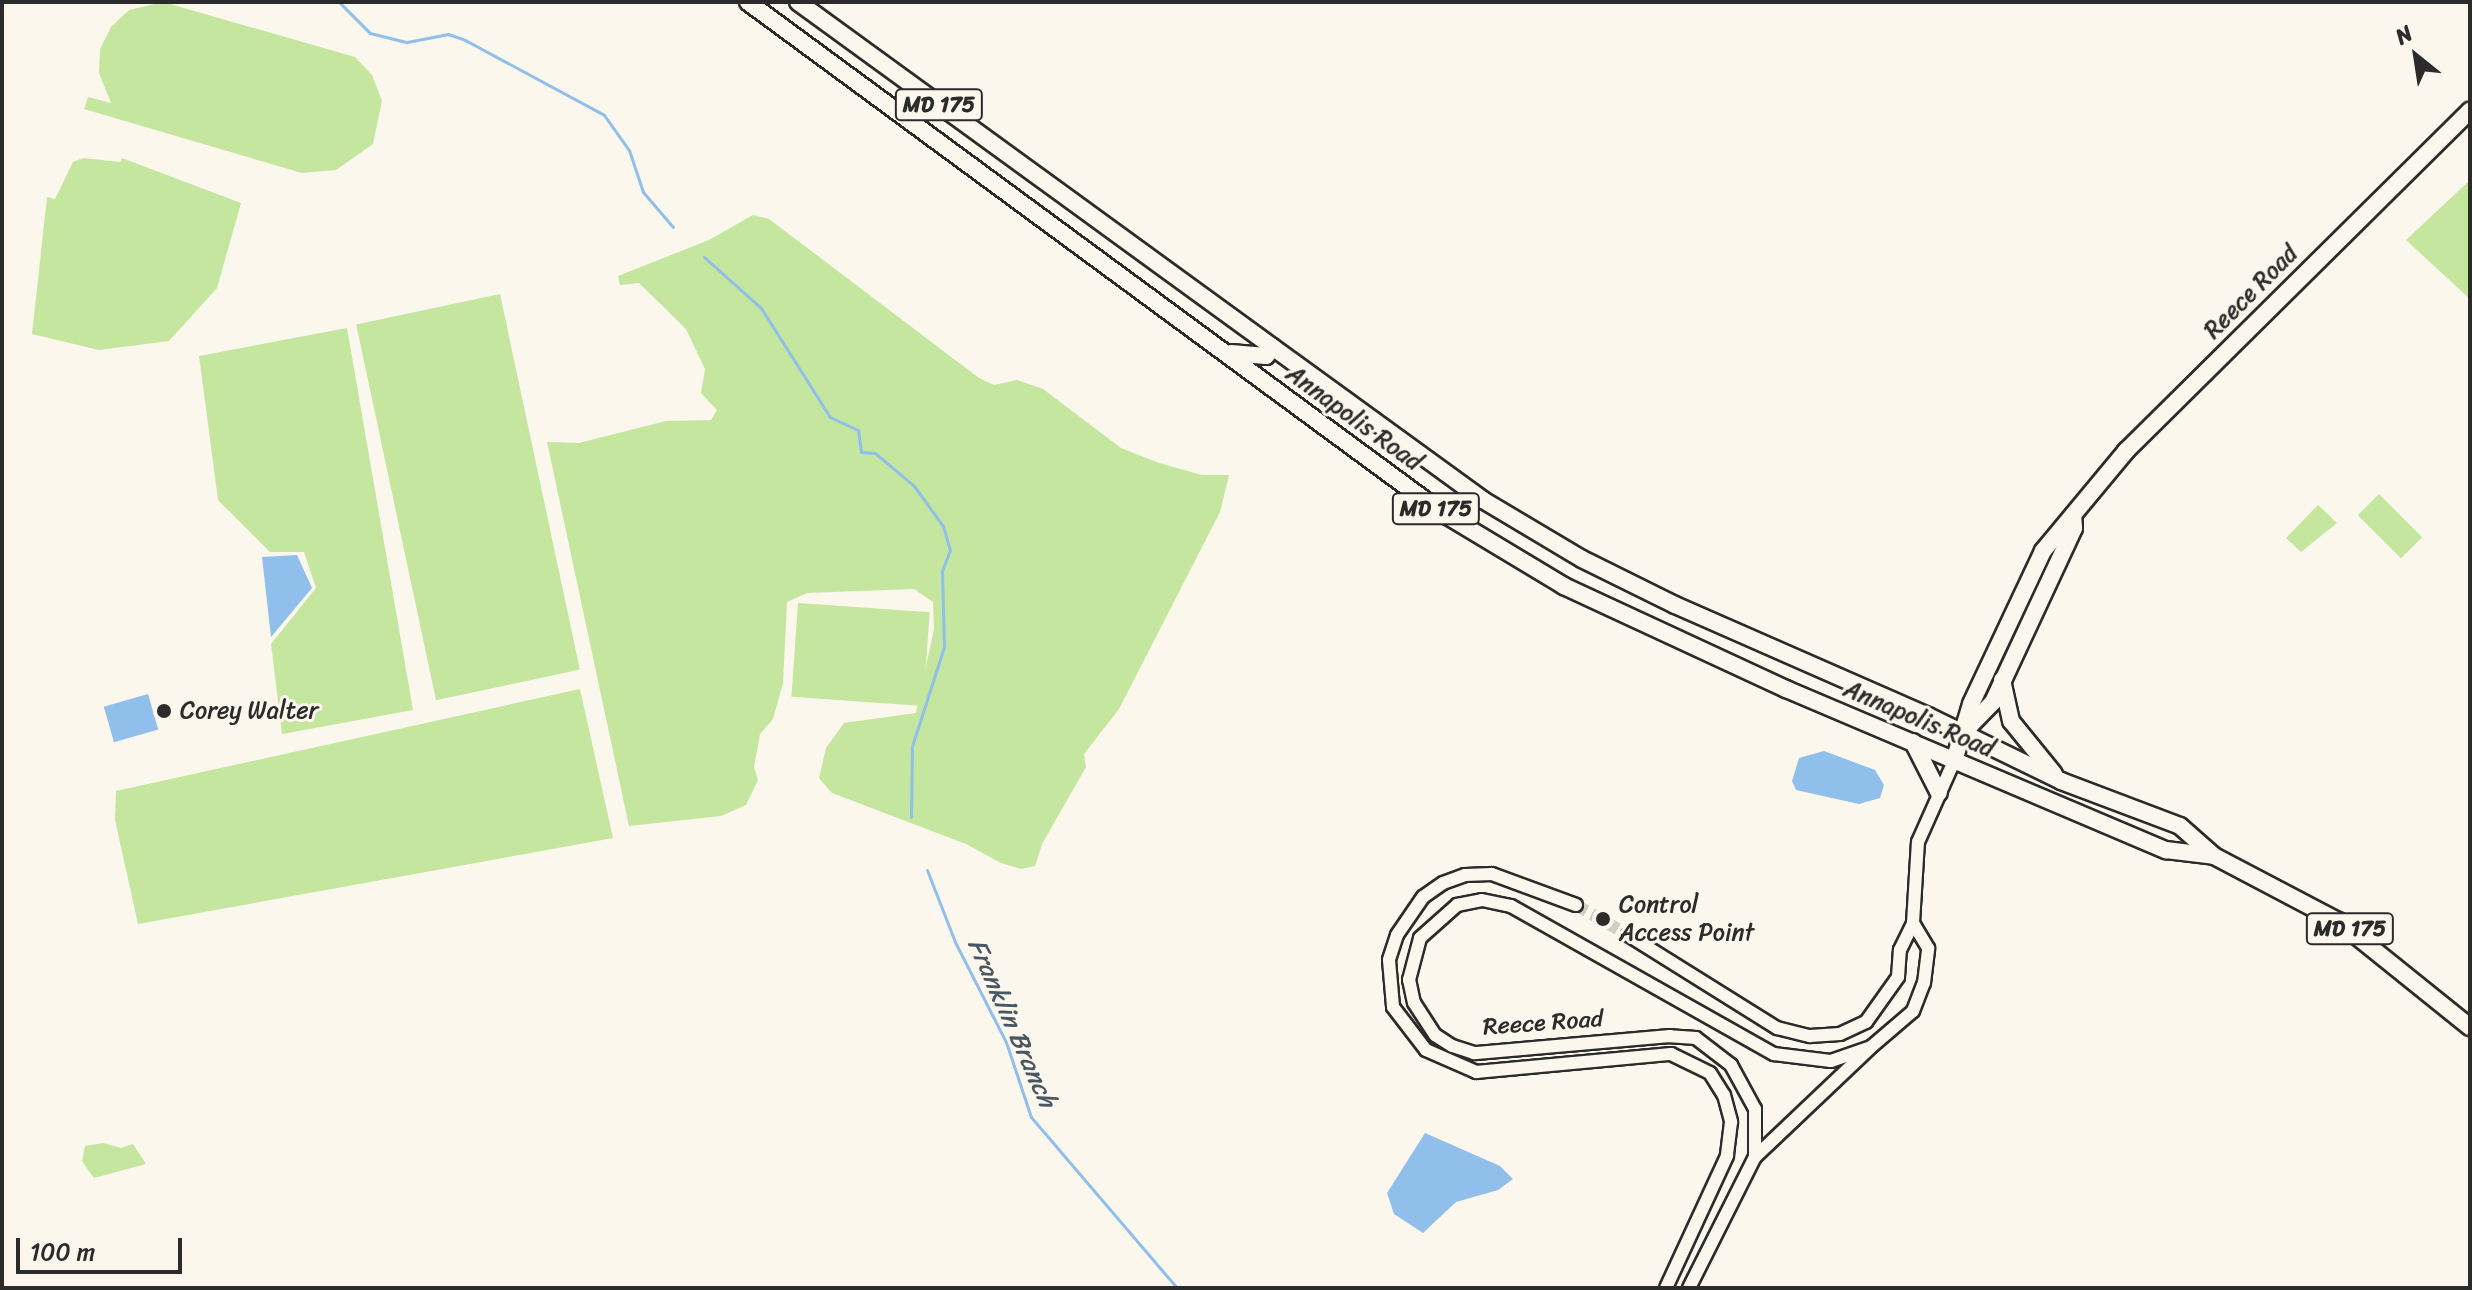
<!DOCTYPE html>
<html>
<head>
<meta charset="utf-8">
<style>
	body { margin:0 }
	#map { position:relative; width:2472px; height:1290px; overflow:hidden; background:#fbf7ec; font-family:Sriracha,sans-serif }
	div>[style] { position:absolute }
	.green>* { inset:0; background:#c4e69f; transform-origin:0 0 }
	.water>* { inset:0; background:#90bfeb; transform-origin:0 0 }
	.stream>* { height:3px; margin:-1.5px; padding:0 1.5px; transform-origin:1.5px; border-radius:1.5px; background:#90bfeb }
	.minor-tunnel>* { height:12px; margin-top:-6px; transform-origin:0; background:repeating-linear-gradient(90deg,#d1cec5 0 12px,transparent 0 18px) }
	.roads { filter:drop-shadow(2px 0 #2b2b2b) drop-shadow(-2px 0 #2b2b2b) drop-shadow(0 2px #2b2b2b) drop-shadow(0 -2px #2b2b2b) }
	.minor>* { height:12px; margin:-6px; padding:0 6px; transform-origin:6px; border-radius:6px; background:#fbf7ec }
	.major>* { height:16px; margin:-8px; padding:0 8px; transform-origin:8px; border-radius:8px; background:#fbf7ec }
	.dots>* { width:22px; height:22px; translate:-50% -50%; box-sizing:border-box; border:4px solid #fbf7ec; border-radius:50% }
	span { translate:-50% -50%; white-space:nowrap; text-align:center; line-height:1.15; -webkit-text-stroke:6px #fbf7ec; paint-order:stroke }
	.shield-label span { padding:2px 6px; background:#fbf7ec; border:2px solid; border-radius:6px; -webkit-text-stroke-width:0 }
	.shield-label { font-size:22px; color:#2b2b2b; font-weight:700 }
	.street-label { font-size:24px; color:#2b2b2b }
	.poi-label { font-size:24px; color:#2b2b2b }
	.left { translate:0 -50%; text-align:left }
	.water-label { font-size:26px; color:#495765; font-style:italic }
	.frame { position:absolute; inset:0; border:4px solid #2b2b2b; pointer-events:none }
	.north { position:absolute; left:2376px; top:16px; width:80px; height:80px; -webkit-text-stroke:6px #fbf7ec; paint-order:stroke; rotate:330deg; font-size:22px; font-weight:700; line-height:32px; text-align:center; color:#2b2b2b }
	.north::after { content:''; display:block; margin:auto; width:28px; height:36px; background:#2b2b2b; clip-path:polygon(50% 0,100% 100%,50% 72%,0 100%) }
	.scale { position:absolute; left:16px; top:1238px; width:166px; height:36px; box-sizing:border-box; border:4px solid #2b2b2b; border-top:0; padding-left:10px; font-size:24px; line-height:28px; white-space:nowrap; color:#2b2b2b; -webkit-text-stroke:6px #fbf7ec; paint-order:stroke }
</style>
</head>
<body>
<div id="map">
	<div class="green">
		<div style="clip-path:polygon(163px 2px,355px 57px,372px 75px,382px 101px,373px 144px,336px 170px,302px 173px,84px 109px,88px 97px,111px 103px,99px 73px,100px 49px,111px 27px,129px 10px)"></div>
		<div style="clip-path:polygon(83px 158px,120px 162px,122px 158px,241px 203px,217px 288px,169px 341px,99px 350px,32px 334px,47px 197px,55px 199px,73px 162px)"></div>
		<div style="clip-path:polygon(2470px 180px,2470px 299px,2406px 240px)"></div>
		<div style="clip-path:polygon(753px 215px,769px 219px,979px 378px,994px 385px,1017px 380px,1043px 389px,1121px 448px,1159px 463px,1202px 475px,1229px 475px,1220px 512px,1119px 709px,1084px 754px,1086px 767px,1042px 844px,1035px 866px,1021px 869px,1001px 863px,966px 844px,832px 793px,819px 778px,826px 748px,844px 723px,916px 713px,934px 629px,933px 602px,914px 589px,807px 593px,787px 602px,783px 683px,773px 719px,760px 734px,754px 767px,758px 780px,746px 805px,721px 816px,629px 826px,547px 442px,579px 443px,666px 421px,711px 420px,717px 410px,701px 393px,705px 369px,686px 329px,639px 283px,620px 285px,618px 276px,709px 240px)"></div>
		<div style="left:500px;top:294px;width:384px;height:147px;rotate:78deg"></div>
		<div style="clip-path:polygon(347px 328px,413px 710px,282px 734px,271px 644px,316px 588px,304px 552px,270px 552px,218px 500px,199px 356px)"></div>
		<div style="left:2379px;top:494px;width:61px;height:30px;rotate:45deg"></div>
		<div style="clip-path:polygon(2318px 505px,2337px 523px,2301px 552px,2286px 538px)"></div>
		<div style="left:798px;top:603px;width:132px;height:94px;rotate:4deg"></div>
		<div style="clip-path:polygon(580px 689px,613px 838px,138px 924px,115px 820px,116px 791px)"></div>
		<div style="clip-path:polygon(103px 1143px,121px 1148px,133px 1144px,146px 1164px,94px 1178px,82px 1161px,85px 1146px)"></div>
	</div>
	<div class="water">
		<div style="clip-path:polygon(297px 555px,312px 588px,271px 637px,262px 557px)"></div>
		<div style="left:148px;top:694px;width:37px;height:46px;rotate:74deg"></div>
		<div style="clip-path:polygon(1824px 751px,1875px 770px,1884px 785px,1880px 798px,1859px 804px,1796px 790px,1792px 781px,1799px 758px)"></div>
		<div style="clip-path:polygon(1425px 1133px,1500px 1166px,1513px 1179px,1498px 1190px,1456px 1202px,1423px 1233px,1394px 1214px,1387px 1193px)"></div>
	</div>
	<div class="stream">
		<div style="left:339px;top:2px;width:44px;rotate:45deg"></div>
		<div style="left:370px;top:33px;width:38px;rotate:14deg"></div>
		<div style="left:407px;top:42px;width:42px;rotate:-11deg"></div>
		<div style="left:448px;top:34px;width:18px;rotate:19deg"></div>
		<div style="left:465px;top:40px;width:158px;rotate:28.3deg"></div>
		<div style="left:604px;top:115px;width:43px;rotate:54.5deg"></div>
		<div style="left:629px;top:150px;width:44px;rotate:71.6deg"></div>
		<div style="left:643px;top:192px;width:46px;rotate:49.4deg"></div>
		<div style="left:704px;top:257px;width:76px;rotate:41.8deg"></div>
		<div style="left:761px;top:308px;width:129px;rotate:57.7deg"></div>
		<div style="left:830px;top:417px;width:31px;rotate:25deg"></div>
		<div style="left:858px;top:430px;width:22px;rotate:82deg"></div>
		<div style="left:861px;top:452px;width:14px;rotate:4deg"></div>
		<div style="left:875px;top:453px;width:51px;rotate:40.2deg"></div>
		<div style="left:914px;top:486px;width:49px;rotate:54.1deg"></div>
		<div style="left:943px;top:526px;width:25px;rotate:74deg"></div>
		<div style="left:950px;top:550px;width:22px;rotate:111deg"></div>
		<div style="left:942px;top:571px;width:76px;rotate:88.5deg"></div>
		<div style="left:944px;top:647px;width:104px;rotate:107.9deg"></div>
		<div style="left:912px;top:746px;width:71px;rotate:90.8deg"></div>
		<div style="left:927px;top:870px;width:77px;rotate:68.7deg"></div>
		<div style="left:955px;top:942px;width:112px;rotate:63deg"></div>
		<div style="left:1006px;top:1042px;width:79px;rotate:71.6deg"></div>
		<div style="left:1031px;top:1117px;width:225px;rotate:49.5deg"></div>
	</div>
	<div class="minor-tunnel">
		<div style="left:1576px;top:905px;width:60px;rotate:30deg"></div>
	</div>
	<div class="roads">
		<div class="minor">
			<div style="left:1576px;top:905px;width:90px;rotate:-159.7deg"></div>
			<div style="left:1492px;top:874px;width:27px;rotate:178deg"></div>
			<div style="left:1465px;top:875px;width:23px;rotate:160deg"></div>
			<div style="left:1443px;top:883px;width:24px;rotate:145deg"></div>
			<div style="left:1423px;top:897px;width:46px;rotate:124.4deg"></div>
			<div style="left:1397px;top:935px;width:26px;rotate:108deg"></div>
			<div style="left:1389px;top:960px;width:47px;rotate:85.1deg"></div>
			<div style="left:1393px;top:1007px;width:54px;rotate:52.5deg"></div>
			<div style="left:1426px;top:1050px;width:55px;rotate:23.7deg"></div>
			<div style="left:1476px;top:1072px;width:196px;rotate:-5.3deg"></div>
			<div style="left:1671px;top:1054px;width:43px;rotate:26deg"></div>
			<div style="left:1710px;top:1073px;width:26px;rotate:58deg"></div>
			<div style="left:1724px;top:1095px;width:28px;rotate:75deg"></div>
			<div style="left:1731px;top:1122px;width:34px;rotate:97deg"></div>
			<div style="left:1727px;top:1156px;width:145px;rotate:114.8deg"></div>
			<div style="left:1628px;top:935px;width:176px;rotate:32deg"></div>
			<div style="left:1777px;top:1028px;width:34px;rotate:14deg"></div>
			<div style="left:1810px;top:1036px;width:30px;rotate:-4deg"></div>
			<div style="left:1840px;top:1034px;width:29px;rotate:-25deg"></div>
			<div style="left:1866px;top:1022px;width:55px;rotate:-54.6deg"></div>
			<div style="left:1898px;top:977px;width:27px;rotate:-86deg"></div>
			<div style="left:1900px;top:950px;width:30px;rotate:-64deg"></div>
			<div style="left:1913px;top:923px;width:81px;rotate:-86.5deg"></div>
			<div style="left:1918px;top:842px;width:89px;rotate:-66deg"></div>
			<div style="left:1755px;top:1157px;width:157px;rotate:-43.5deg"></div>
			<div style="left:1689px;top:1288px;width:147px;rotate:-63.3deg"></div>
			<div style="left:1755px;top:1157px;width:48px;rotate:-90deg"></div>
			<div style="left:1755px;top:1109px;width:50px;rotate:-118.6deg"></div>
			<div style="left:1731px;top:1065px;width:44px;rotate:-142.4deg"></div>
			<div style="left:1696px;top:1038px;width:26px;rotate:-176deg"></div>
			<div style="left:1670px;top:1036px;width:197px;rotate:175deg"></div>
			<div style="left:1474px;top:1053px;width:23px;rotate:-162deg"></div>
			<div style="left:1452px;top:1046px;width:20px;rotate:-147deg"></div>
			<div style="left:1435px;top:1035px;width:38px;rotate:-123deg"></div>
			<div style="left:1414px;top:1003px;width:24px;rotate:-102deg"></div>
			<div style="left:1409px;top:980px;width:43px;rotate:-75.3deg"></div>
			<div style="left:1420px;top:938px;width:50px;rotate:-41.7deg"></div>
			<div style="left:1457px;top:905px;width:25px;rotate:-11deg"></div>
			<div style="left:1482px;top:900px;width:30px;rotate:12deg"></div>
			<div style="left:1511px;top:906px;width:302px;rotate:29.4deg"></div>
			<div style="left:1774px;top:1054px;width:57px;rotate:7deg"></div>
			<div style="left:1831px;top:1061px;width:42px;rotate:-19.3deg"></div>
			<div style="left:1871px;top:1047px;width:55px;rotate:-40.6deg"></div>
			<div style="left:1913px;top:1011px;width:30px;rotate:-69deg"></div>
			<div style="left:1924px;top:983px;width:35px;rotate:-83deg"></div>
			<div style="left:1928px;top:948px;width:29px;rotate:-121deg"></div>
		</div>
		<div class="major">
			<div style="left:748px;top:2px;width:860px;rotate:36.35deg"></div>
			<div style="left:1441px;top:512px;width:144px;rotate:31deg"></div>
			<div style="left:1564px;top:586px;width:245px;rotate:24.9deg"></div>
			<div style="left:1786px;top:689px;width:413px;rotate:23deg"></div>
			<div style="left:2166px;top:850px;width:48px;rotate:7.1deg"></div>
			<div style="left:798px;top:2px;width:847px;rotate:36.02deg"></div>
			<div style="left:1483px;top:500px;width:115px;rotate:30.8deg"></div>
			<div style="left:1582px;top:559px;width:104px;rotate:26.3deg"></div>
			<div style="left:1675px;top:605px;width:276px;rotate:23.7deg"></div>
			<div style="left:1928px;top:716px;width:148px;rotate:26deg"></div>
			<div style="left:2061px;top:781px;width:127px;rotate:20.7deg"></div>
			<div style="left:2180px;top:826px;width:45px;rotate:41.4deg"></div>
			<div style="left:2214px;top:856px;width:140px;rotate:27.7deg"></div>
			<div style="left:2338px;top:921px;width:169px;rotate:38.8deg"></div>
			<div style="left:1231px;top:353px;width:35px;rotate:5deg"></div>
			<div style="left:1266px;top:356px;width:11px;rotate:-52deg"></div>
			<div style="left:2002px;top:680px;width:42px;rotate:77.6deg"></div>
			<div style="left:2011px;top:721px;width:68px;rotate:50.9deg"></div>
			<div style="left:1963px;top:733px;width:43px;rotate:-45.9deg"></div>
			<div style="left:1993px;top:702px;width:192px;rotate:-65deg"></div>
			<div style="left:2074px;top:528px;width:13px;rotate:-94deg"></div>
			<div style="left:1913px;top:742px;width:57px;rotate:63deg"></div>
			<div style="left:1954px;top:761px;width:59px;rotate:-73.4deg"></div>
			<div style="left:1971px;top:704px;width:169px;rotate:-64.8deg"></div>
			<div style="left:2043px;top:551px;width:130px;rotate:-50.3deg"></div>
			<div style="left:2126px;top:451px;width:484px;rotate:-44.7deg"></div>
		</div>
	</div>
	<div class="dots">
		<div style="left:164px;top:711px;background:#2b2b2b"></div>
		<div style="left:1603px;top:919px;background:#2b2b2b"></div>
	</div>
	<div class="shield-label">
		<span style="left:939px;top:105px">MD 175</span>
		<span style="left:1436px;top:509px">MD 175</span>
		<span style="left:2350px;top:929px">MD 175</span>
	</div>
	<div class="street-label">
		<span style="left:2251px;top:292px;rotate:-45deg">Reece Road</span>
		<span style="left:1354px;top:418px;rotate:36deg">Annapolis Road</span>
		<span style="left:1919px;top:719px;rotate:23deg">Annapolis Road</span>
		<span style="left:1543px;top:1023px;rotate:-4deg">Reece Road</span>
	</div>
	<div class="poi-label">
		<span class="left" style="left:180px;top:711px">Corey Walter</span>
		<span class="left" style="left:1619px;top:919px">Control<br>Access Point</span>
	</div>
	<div class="water-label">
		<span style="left:1012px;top:1023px;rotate:66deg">Franklin Branch</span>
	</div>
	<div class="frame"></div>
	<div class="north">N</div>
	<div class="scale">100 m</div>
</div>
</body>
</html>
